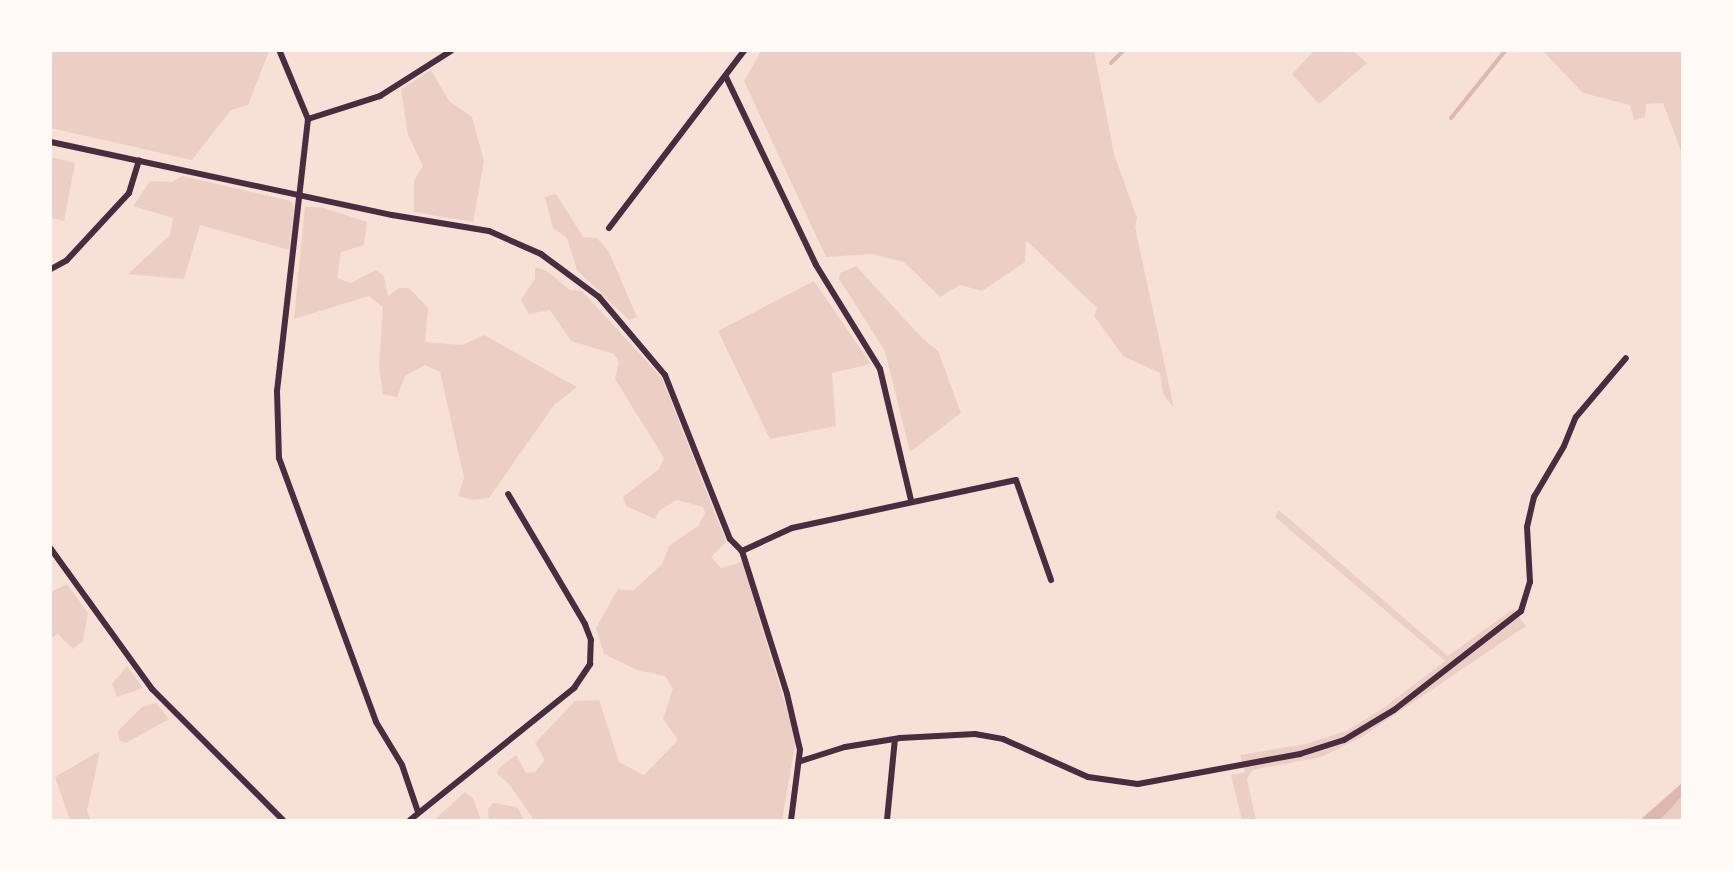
<!DOCTYPE html>
<html>
<head>
<meta charset="utf-8">
<style>
	body { margin:0 }
	#map { position:relative; width:1733px; height:871px; overflow:hidden; background:#f7e1d7; font-family:"Work Sans",sans-serif }
	div>[style] { position:absolute }
	.green>* { inset:0; background:#ebcfc5 }
	.water>* { inset:0; background:#dcb8b0 }
	.stream>* { height:4px; margin:-2px; padding:0 2px; transform-origin:2px; border-radius:2px; background:#dcb8b0 }
	.minor>* { height:6px; margin:-3px; padding:0 3px; transform-origin:3px; border-radius:3px; background:#4a2c40 }
	span { translate:-50% -50%; white-space:nowrap; text-align:center; line-height:1.15; -webkit-text-stroke:4.5px #fffaf5; paint-order:stroke }
	.frame { position:absolute; inset:0; border:52px solid #fffaf5; pointer-events:none }
</style>
</head>
<body>
<div id="map">
	<div class="green">
		<div style="clip-path:polygon(51px 51px,269px 51px,248px 105px,231px 110px,192px 160px,51px 128px)"></div>
		<div style="clip-path:polygon(761px 51px,1094px 51px,1114px 154px,1137px 218px,1135px 227px,1174px 408px,1163px 394px,1160px 373px,1123px 356px,1094px 316px,1097px 308px,1026px 240px,1025px 262px,982px 291px,960px 285px,940px 297px,904px 262px,872px 254px,826px 257px,744px 81px)"></div>
		<div style="clip-path:polygon(1314px 51px,1353px 51px,1367px 63px,1319px 104px,1292px 74px)"></div>
		<div style="clip-path:polygon(1543px 51px,1682px 51px,1682px 154px,1663px 103px,1646px 104px,1645px 117px,1634px 120px,1630px 105px,1583px 93px)"></div>
		<div style="clip-path:polygon(431px 70px,449px 101px,472px 117px,484px 161px,473px 222px,414px 212px,414px 181px,423px 166px,408px 135px,401px 89px)"></div>
		<div style="clip-path:polygon(51px 157px,75px 163px,64px 221px,51px 218px)"></div>
		<div style="clip-path:polygon(182px 176px,291px 201px,294px 207px,289px 250px,200px 225px,184px 279px,128px 274px,170px 235px,173px 218px,133px 206px,150px 181px,172px 182px)"></div>
		<div style="clip-path:polygon(556px 194px,583px 237px,597px 238px,609px 252px,637px 317px,629px 320px,577px 270px,567px 238px,553px 228px,545px 197px)"></div>
		<div style="clip-path:polygon(305px 207px,321px 207px,367px 222px,364px 245px,341px 252px,337px 278px,351px 283px,376px 270px,384px 276px,388px 296px,399px 288px,409px 288px,428px 308px,425px 342px,462px 345px,484px 335px,577px 387px,554px 405px,489px 498px,473px 500px,458px 496px,464px 478px,440px 372px,425px 365px,405px 376px,397px 397px,383px 394px,379px 366px,383px 307px,369px 296px,294px 319px)"></div>
		<div style="clip-path:polygon(856px 266px,922px 338px,938px 351px,961px 413px,910px 452px,885px 351px,839px 279px,840px 273px)"></div>
		<div style="clip-path:polygon(535px 267px,547px 271px,570px 290px,582px 291px,662px 378px,726px 542px,711px 557px,721px 568px,742px 562px,796px 740px,782px 820px,534px 820px,509px 784px,497px 774px,500px 767px,516px 755px,526px 773px,535px 772px,545px 760px,535px 743px,575px 701px,599px 700px,619px 762px,644px 775px,678px 740px,663px 719px,673px 688px,665px 676px,637px 670px,604px 654px,596px 628px,618px 589px,633px 591px,662px 564px,669px 546px,698px 526px,705px 513px,703px 507px,677px 500px,660px 510px,655px 519px,626px 506px,623px 497px,659px 469px,664px 458px,615px 379px,619px 362px,614px 354px,571px 341px,550px 310px,529px 314px,521px 300px,535px 279px)"></div>
		<div style="clip-path:polygon(814px 281px,871px 364px,832px 373px,836px 426px,770px 439px,718px 331px)"></div>
		<div style="clip-path:polygon(1279px 510px,1448px 656px,1513px 609px,1526px 626px,1362px 737px,1321px 757px,1253px 770px,1247px 779px,1256px 820px,1242px 820px,1231px 775px,1245px 772px,1240px 755px,1306px 744px,1346px 731px,1382px 709px,1445px 661px,1275px 517px)"></div>
		<div style="clip-path:polygon(67px 584px,88px 613px,83px 641px,73px 649px,58px 634px,51px 638px,51px 592px)"></div>
		<div style="clip-path:polygon(127px 666px,143px 688px,117px 697px,112px 684px)"></div>
		<div style="clip-path:polygon(156px 703px,169px 719px,126px 743px,119px 740px,118px 731px,142px 707px)"></div>
		<div style="clip-path:polygon(100px 751px,87px 811px,91px 820px,70px 820px,55px 777px)"></div>
		<div style="clip-path:polygon(465px 792px,473px 798px,481px 820px,434px 820px)"></div>
		<div style="clip-path:polygon(1682px 796px,1682px 820px,1658px 820px,1664px 816px)"></div>
		<div style="clip-path:polygon(493px 803px,517px 807px,524px 820px,489px 820px,488px 809px)"></div>
	</div>
	<div class="water">
		<div style="clip-path:polygon(1682px 783px,1682px 796px,1664px 816px,1658px 820px,1640px 820px)"></div>
	</div>
	<div class="stream">
		<div style="left:1111px;top:63px;width:17px;rotate:-45deg"></div>
		<div style="left:1451px;top:118px;width:86px;rotate:-51.1deg"></div>
	</div>
	<div class="minor">
		<div style="left:280px;top:52px;width:73px;rotate:67.3deg"></div>
		<div style="left:726px;top:77px;width:208px;rotate:64.4deg"></div>
		<div style="left:816px;top:265px;width:122px;rotate:58.4deg"></div>
		<div style="left:880px;top:369px;width:135px;rotate:76.7deg"></div>
		<div style="left:308px;top:119px;width:274px;rotate:96.5deg"></div>
		<div style="left:277px;top:391px;width:67px;rotate:88.3deg"></div>
		<div style="left:279px;top:458px;width:281px;rotate:69.8deg"></div>
		<div style="left:376px;top:722px;width:50px;rotate:58.8deg"></div>
		<div style="left:402px;top:765px;width:50px;rotate:71.2deg"></div>
		<div style="left:308px;top:119px;width:76px;rotate:-17.7deg"></div>
		<div style="left:380px;top:96px;width:84px;rotate:-32.4deg"></div>
		<div style="left:51px;top:142px;width:349px;rotate:12.1deg"></div>
		<div style="left:392px;top:215px;width:98px;rotate:9.4deg"></div>
		<div style="left:489px;top:231px;width:57px;rotate:23.9deg"></div>
		<div style="left:541px;top:254px;width:72px;rotate:36.6deg"></div>
		<div style="left:599px;top:297px;width:102px;rotate:49.8deg"></div>
		<div style="left:665px;top:375px;width:176px;rotate:68.4deg"></div>
		<div style="left:730px;top:539px;width:17px;rotate:45deg"></div>
		<div style="left:609px;top:228px;width:223px;rotate:-52.7deg"></div>
		<div style="left:51px;top:269px;width:18px;rotate:-29deg"></div>
		<div style="left:67px;top:260px;width:91px;rotate:-47.2deg"></div>
		<div style="left:129px;top:193px;width:34px;rotate:-73deg"></div>
		<div style="left:51px;top:549px;width:173px;rotate:54.2deg"></div>
		<div style="left:152px;top:689px;width:185px;rotate:45deg"></div>
		<div style="left:742px;top:551px;width:55px;rotate:-24.7deg"></div>
		<div style="left:792px;top:528px;width:229px;rotate:-12.1deg"></div>
		<div style="left:1016px;top:480px;width:106px;rotate:70.7deg"></div>
		<div style="left:742px;top:551px;width:150px;rotate:72.5deg"></div>
		<div style="left:787px;top:694px;width:57px;rotate:76.9deg"></div>
		<div style="left:800px;top:750px;width:71px;rotate:97.3deg"></div>
		<div style="left:801px;top:761px;width:46px;rotate:-17.7deg"></div>
		<div style="left:845px;top:747px;width:56px;rotate:-9.3deg"></div>
		<div style="left:900px;top:738px;width:75px;rotate:-3.1deg"></div>
		<div style="left:975px;top:734px;width:28px;rotate:10deg"></div>
		<div style="left:1003px;top:739px;width:93px;rotate:24.1deg"></div>
		<div style="left:1088px;top:777px;width:50px;rotate:8deg"></div>
		<div style="left:1138px;top:784px;width:165px;rotate:-10.5deg"></div>
		<div style="left:1300px;top:754px;width:46px;rotate:-17.7deg"></div>
		<div style="left:1344px;top:740px;width:58px;rotate:-31deg"></div>
		<div style="left:1394px;top:710px;width:161px;rotate:-37.9deg"></div>
		<div style="left:1521px;top:611px;width:30px;rotate:-73deg"></div>
		<div style="left:1530px;top:582px;width:55px;rotate:-93.1deg"></div>
		<div style="left:1527px;top:527px;width:31px;rotate:-77deg"></div>
		<div style="left:1534px;top:497px;width:59px;rotate:-59.5deg"></div>
		<div style="left:1564px;top:446px;width:31px;rotate:-68deg"></div>
		<div style="left:1576px;top:417px;width:77px;rotate:-49.7deg"></div>
		<div style="left:410px;top:820px;width:211px;rotate:-38.8deg"></div>
		<div style="left:574px;top:688px;width:29px;rotate:-56deg"></div>
		<div style="left:590px;top:664px;width:24px;rotate:-88deg"></div>
		<div style="left:591px;top:640px;width:17px;rotate:-111deg"></div>
		<div style="left:585px;top:624px;width:151px;rotate:-120.6deg"></div>
		<div style="left:887px;top:820px;width:81px;rotate:-84.4deg"></div>
	</div>
	<div class="frame"></div>
</div>
</body>
</html>
